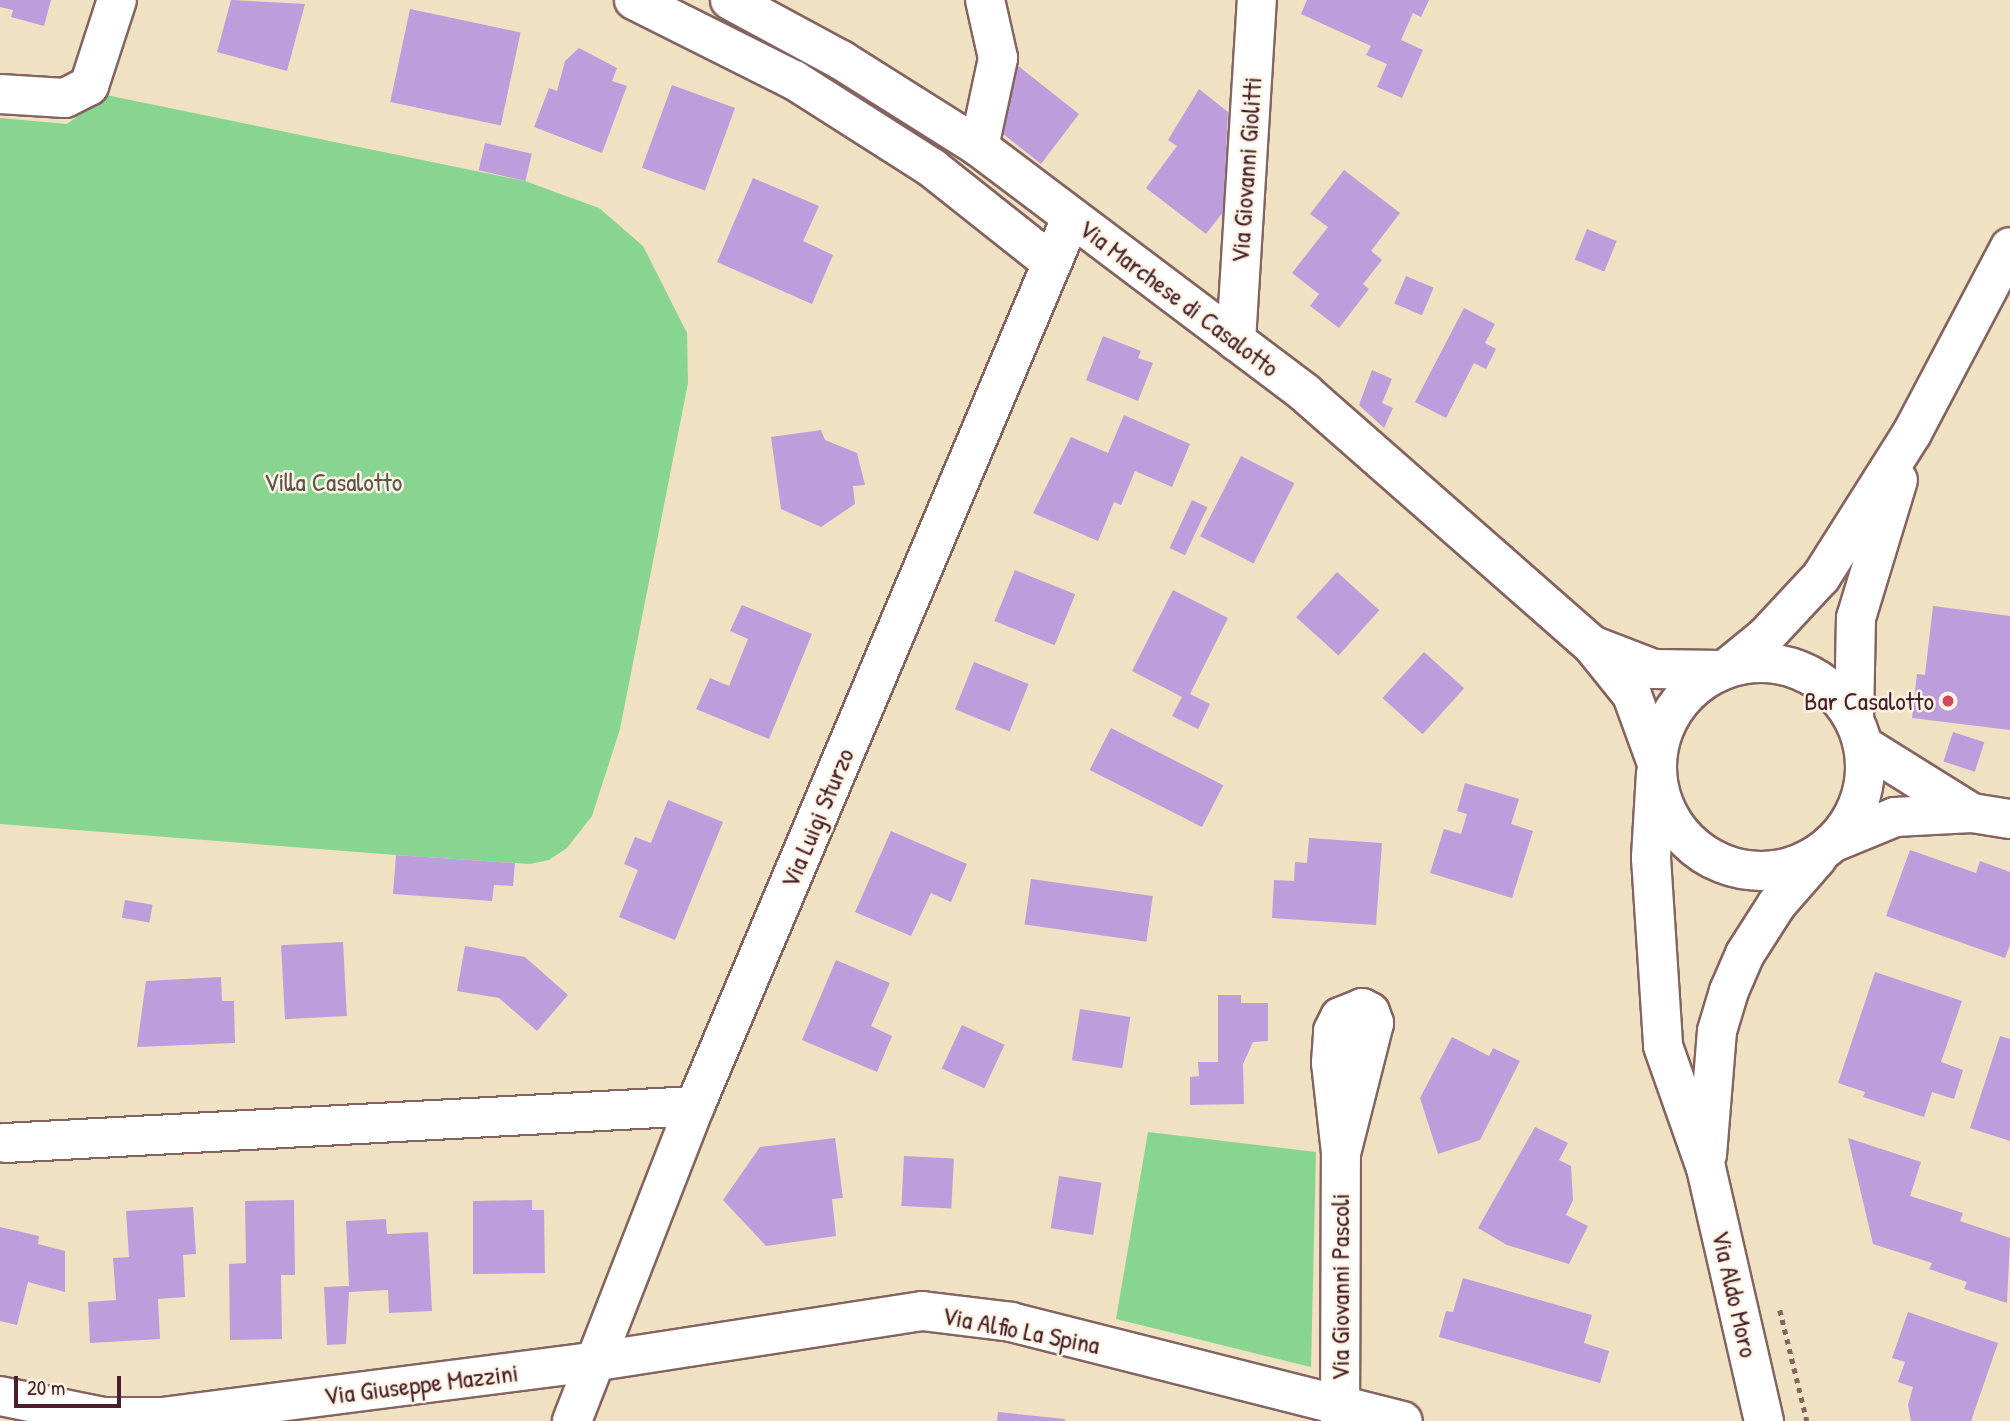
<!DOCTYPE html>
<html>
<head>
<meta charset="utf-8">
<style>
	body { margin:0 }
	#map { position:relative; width:2010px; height:1421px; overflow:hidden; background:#f0e1c2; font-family:"Patrick Hand",sans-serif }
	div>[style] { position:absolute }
	.green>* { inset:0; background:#88d491 }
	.building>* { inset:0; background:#be9ddc; transform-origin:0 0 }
	.path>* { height:4.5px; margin-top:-2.25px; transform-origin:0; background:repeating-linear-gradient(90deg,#846360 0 5px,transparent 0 10px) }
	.roads { filter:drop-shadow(2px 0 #846360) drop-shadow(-2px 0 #846360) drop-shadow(0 2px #846360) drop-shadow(0 -2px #846360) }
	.minor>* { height:38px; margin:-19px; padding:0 19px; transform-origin:19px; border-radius:19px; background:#fff }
	.major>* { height:38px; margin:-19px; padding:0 19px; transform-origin:19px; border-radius:19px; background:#fff }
	.major>.ring { margin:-19px; padding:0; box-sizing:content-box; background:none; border:38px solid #fff; border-radius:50% }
	.dots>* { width:19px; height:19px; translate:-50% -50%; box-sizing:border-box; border:4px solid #fcf5e5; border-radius:50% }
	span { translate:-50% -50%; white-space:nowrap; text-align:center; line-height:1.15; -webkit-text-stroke:5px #fcf5e5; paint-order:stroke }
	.street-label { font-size:26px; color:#4a1f2b }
	.park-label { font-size:26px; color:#5d554a }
	.poi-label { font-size:26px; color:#4a1f2b }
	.right { translate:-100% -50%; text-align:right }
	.scale { position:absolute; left:14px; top:1376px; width:107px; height:32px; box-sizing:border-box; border:4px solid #4a1f2b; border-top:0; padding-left:9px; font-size:21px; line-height:24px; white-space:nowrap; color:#4a1f2b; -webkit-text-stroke:5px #fcf5e5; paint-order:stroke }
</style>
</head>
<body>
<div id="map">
	<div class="green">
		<div style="clip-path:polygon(106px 95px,525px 181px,599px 208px,643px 246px,687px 333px,688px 383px,620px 729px,592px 816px,567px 848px,549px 860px,530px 864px,396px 855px,0 824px,0 118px,67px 124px)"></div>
		<div style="clip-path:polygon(1148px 1132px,1316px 1152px,1311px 1367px,1116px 1319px)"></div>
	</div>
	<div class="building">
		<div style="clip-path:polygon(0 0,51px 0,44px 26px,11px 17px,13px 10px,0 7px)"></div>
		<div style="clip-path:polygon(231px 0,305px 4px,287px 71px,217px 52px)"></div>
		<div style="clip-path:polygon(1307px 0,1429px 0,1421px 17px,1413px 13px,1401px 40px,1423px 50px,1402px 98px,1377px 87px,1387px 64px,1366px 55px,1371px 46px,1301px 14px)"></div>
		<div style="left:410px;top:9px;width:113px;height:95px;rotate:12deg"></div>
		<div style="clip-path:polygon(579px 48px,617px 68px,612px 81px,627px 86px,602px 153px,534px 127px,549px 88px,557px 91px,565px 61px)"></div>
		<div style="clip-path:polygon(1007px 57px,1079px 114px,1041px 164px,997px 129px)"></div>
		<div style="left:672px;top:85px;width:67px;height:88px;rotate:20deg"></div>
		<div style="clip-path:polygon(1199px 89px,1228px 112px,1223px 212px,1206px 234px,1146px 188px,1177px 146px,1168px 140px)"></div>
		<div style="left:485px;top:143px;width:48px;height:28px;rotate:13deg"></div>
		<div style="clip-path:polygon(1344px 170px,1400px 213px,1371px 251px,1382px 260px,1363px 284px,1369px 289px,1339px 328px,1310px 306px,1319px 294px,1292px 273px,1328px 227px,1310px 214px)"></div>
		<div style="clip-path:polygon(753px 178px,819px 206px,803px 241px,833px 255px,812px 304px,717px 262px)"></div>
		<div style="left:1587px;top:229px;width:32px;height:33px;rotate:22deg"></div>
		<div style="left:1406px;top:276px;width:30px;height:30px;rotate:23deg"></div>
		<div style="clip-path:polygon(1464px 308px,1495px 324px,1485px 343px,1496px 349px,1486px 369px,1474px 363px,1446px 418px,1415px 402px)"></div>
		<div style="clip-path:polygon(1103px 336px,1141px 351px,1138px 358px,1153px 363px,1138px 401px,1086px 380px)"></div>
		<div style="clip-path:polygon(1372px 370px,1392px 379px,1382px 403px,1393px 408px,1384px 428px,1359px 405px)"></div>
		<div style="clip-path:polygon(1124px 415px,1190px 444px,1172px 487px,1135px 471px,1121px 505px,1114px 502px,1098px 541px,1033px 513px,1071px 437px,1108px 453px)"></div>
		<div style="clip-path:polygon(821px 430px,825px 440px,857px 453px,865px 485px,853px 486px,855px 504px,821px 527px,781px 509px,771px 437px)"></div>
		<div style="left:1241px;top:456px;width:60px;height:90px;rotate:27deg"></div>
		<div style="left:1192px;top:500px;width:17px;height:53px;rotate:25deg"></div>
		<div style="left:1015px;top:570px;width:65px;height:55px;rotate:22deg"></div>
		<div style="left:1337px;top:572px;width:57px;height:61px;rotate:42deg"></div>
		<div style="clip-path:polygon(1173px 590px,1228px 618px,1190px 694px,1210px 704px,1198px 729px,1172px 716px,1182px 697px,1132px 671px)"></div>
		<div style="clip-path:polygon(742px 605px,812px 634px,769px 739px,696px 709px,710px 678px,729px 686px,748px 639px,730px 631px)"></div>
		<div style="clip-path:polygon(1933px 606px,2010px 616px,2010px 730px,1912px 718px,1917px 674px,1925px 675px)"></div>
		<div style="left:1424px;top:652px;width:54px;height:62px;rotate:42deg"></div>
		<div style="left:974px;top:662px;width:59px;height:51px;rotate:22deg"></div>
		<div style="left:1111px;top:728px;width:126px;height:47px;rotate:27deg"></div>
		<div style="left:1953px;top:732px;width:33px;height:31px;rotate:18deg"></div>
		<div style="clip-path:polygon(1465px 783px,1519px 799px,1511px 824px,1533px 831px,1512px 898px,1430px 873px,1444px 829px,1461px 834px,1467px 814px,1457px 811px)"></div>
		<div style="clip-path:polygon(668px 800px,723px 822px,675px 940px,619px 917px,638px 870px,624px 864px,635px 837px,651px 843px)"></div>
		<div style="clip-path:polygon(891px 831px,967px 864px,951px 902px,931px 893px,911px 936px,855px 912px)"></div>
		<div style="clip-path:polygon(1309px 838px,1382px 843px,1376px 925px,1272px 918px,1274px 880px,1294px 881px,1295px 862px,1307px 863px)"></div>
		<div style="clip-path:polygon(1910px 850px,1976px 873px,1980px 861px,2010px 872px,2010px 945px,2005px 958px,1886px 916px)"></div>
		<div style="clip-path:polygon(396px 855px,515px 863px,513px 886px,494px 885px,492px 901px,393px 894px)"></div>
		<div style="left:1031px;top:879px;width:123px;height:46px;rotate:8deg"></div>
		<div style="left:125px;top:900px;width:28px;height:18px;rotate:10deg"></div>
		<div style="left:343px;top:942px;width:74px;height:62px;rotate:87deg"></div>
		<div style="clip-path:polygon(465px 946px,525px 957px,568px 995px,537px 1031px,499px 998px,457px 991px)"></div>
		<div style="clip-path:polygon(836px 960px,890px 983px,871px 1026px,892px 1036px,877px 1072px,802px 1040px)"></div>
		<div style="clip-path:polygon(1875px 972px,1962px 1001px,1941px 1062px,1963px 1070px,1954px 1099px,1932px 1092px,1924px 1117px,1863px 1097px,1865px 1092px,1838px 1083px)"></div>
		<div style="clip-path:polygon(221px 977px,222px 1001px,234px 1001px,235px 1043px,137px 1047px,146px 981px)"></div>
		<div style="clip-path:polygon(1218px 995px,1241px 995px,1241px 1003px,1268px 1003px,1268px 1041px,1253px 1042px,1243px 1064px,1244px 1104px,1190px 1105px,1190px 1077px,1199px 1076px,1198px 1062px,1218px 1062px)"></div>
		<div style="left:1080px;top:1009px;width:51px;height:52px;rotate:9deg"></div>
		<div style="left:962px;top:1025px;width:47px;height:48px;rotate:25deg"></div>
		<div style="clip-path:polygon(2000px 1036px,2010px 1039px,2010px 1141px,1970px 1128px)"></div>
		<div style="clip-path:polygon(1452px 1037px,1489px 1056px,1493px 1048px,1520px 1061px,1480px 1140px,1438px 1154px,1420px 1098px)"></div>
		<div style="clip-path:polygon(1535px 1127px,1568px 1143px,1559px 1160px,1571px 1166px,1573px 1200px,1566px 1215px,1588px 1226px,1569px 1264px,1507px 1245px,1478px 1228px)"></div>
		<div style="clip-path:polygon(835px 1138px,843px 1198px,832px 1199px,836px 1236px,766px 1246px,723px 1200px,760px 1147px)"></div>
		<div style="clip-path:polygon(1848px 1138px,1921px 1162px,1910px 1196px,1963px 1213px,1960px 1221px,2010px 1238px,2007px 1303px,1964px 1289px,1967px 1282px,1929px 1269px,1932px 1263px,1873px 1244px)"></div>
		<div style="left:904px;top:1156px;width:50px;height:50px;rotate:3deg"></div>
		<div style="left:1059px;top:1176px;width:43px;height:53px;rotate:9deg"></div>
		<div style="clip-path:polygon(294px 1200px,295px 1275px,281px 1275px,282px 1339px,230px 1340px,229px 1264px,246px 1263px,245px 1201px)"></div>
		<div style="clip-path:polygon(532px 1200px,532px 1210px,544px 1210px,545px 1273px,473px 1274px,473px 1201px)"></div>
		<div style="clip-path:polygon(193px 1207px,196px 1254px,183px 1255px,185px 1297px,158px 1299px,160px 1339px,90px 1343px,88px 1302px,116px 1300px,113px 1258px,129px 1257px,126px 1211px)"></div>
		<div style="clip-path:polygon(386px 1219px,387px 1234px,428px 1232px,432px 1311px,389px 1313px,388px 1290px,349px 1292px,346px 1344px,327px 1345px,324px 1287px,349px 1286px,346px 1221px)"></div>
		<div style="clip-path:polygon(0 1227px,39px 1236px,38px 1244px,65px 1251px,65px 1292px,28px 1282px,17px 1325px,0 1321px)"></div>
		<div style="clip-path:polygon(1463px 1278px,1592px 1315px,1584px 1343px,1609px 1351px,1600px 1383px,1439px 1337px,1446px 1311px,1453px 1312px)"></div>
		<div style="clip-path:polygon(1908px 1312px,1998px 1343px,1971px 1421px,1911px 1421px,1908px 1405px,1913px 1387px,1898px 1382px,1905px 1362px,1892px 1358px)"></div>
		<div style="clip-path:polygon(998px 1412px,1065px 1419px,1065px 1421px,997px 1421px)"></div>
	</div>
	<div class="path">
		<div style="left:1780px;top:1310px;width:114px;rotate:76.3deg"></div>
	</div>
	<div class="roads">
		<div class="minor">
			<div style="left:634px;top:0;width:179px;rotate:26.6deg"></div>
			<div style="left:794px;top:80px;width:164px;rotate:32.5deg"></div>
			<div style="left:932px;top:168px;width:153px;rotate:38.4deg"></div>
			<div style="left:730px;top:0;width:126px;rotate:28.4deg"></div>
			<div style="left:841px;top:60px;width:163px;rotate:32.2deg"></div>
			<div style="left:979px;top:147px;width:408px;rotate:37deg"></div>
			<div style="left:1305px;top:393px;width:382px;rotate:41.3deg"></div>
			<div style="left:1592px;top:645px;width:64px;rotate:51.3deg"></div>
			<div style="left:1632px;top:695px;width:70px;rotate:70deg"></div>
			<div style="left:0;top:94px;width:65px;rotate:3.5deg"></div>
			<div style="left:65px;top:98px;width:27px;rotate:-27deg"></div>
			<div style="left:89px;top:86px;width:90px;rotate:-72deg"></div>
			<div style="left:979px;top:147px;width:91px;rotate:-77.9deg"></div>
			<div style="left:998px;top:58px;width:59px;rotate:-102.6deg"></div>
			<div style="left:1236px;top:341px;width:342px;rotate:-86.5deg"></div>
			<div style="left:1594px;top:646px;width:64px;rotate:21deg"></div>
			<div style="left:1654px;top:669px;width:67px;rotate:0.9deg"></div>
			<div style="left:1863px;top:745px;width:128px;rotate:32deg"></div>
			<div style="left:1832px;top:843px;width:68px;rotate:-22.4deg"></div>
			<div style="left:1895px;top:817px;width:77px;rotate:-3deg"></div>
			<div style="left:1972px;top:813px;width:38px;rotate:9deg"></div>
			<div style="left:5px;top:1143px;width:691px;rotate:-3.07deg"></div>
			<div style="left:0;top:1396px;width:105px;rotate:11.5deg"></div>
			<div style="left:103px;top:1417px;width:59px"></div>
			<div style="left:162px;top:1417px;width:434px;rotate:-7.3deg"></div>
			<div style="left:592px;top:1362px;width:334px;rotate:-8.8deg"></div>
			<div style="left:922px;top:1311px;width:90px;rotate:7deg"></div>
			<div style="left:1011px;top:1322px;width:404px;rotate:14.2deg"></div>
			<div style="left:572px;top:1421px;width:338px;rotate:-68.7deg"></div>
			<div style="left:695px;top:1106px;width:964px;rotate:-67.05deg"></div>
			<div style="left:1340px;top:1421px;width:268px;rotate:-89.8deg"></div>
			<div style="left:1341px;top:1153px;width:91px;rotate:-96.3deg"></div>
			<div style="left:1331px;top:1063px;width:32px;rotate:-86deg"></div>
			<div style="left:1333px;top:1031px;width:16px;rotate:-63deg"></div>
			<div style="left:1340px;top:1017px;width:24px;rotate:-22deg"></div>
			<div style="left:1362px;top:1008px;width:9px;rotate:27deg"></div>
			<div style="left:1370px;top:1012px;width:12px;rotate:70deg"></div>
			<div style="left:1374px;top:1023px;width:134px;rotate:104.2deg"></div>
		</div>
		<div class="major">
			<div class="ring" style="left:1657px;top:663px;width:170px;height:170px"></div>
			<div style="left:1727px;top:668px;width:49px;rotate:-39.2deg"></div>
			<div style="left:1765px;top:637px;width:82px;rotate:-47deg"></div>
			<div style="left:1821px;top:577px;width:170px;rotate:-57.7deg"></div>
			<div style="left:1912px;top:433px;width:210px;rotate:-62.2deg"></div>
			<div style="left:1854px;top:720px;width:102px;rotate:-88.9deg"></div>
			<div style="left:1856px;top:618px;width:144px;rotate:-73.1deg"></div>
			<div style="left:1656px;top:773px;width:85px;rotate:93.4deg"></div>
			<div style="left:1651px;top:858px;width:188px;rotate:86.3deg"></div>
			<div style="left:1663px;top:1046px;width:129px;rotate:70.6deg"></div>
			<div style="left:1706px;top:1168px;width:260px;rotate:77.1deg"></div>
			<div style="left:1707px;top:1155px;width:124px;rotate:-85.4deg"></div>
			<div style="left:1717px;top:1031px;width:42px;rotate:-73.3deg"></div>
			<div style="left:1729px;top:991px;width:40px;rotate:-66.6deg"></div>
			<div style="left:1745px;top:954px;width:59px;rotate:-57.4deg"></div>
			<div style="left:1777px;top:904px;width:62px;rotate:-48.9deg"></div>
		</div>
	</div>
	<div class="dots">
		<div style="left:1948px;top:701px;background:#d1495b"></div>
	</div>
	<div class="street-label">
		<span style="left:1246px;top:170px;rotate:-86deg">Via Giovanni Giolitti</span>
		<span style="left:1179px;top:298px;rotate:37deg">Via Marchese di Casalotto</span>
		<span style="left:817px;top:818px;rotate:-67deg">Via Luigi Sturzo</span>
		<span style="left:1340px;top:1287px;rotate:-90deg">Via Giovanni Pascoli</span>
		<span style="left:1735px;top:1294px;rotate:77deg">Via Aldo Moro</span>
		<span style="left:1021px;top:1330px;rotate:11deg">Via Alfio La Spina</span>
		<span style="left:421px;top:1384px;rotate:-7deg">Via Giuseppe Mazzini</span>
	</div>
	<div class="park-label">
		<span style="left:333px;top:482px">Villa Casalotto</span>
	</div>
	<div class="poi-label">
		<span class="right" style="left:1934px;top:701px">Bar Casalotto</span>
	</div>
	<div class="scale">20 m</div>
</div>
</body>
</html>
